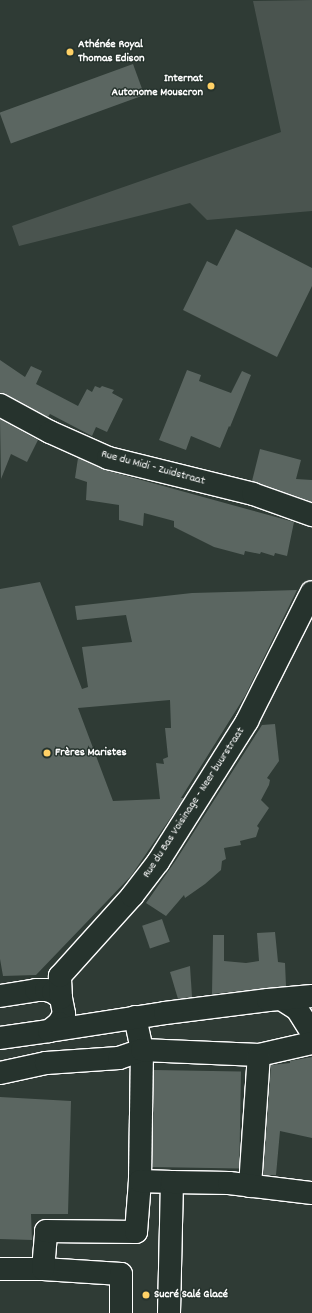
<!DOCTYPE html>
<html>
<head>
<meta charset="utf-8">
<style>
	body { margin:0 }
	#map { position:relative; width:312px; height:1313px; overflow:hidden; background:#2f3b35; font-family:Dekko,sans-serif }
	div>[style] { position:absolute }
	.green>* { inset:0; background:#4a544f }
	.building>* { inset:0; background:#5b6661; transform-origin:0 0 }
	.roads { filter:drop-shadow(1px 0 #fff) drop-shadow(-1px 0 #fff) drop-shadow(0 1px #fff) drop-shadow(0 -1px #fff) }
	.minor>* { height:22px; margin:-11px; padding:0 11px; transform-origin:11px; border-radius:11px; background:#26332d }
	.dots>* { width:11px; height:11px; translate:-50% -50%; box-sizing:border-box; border:2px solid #26332d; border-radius:50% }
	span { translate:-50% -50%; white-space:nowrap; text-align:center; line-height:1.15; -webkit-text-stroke:3px #26332d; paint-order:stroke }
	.poi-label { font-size:12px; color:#fff; font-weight:700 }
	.left { translate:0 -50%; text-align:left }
	.right { translate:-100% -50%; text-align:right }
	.street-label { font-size:12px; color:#fff }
</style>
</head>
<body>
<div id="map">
	<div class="green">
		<div style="clip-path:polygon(312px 0,312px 211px,207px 220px,190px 203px,19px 246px,12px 226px,281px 132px,253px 1px)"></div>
	</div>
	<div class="building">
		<div style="left:133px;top:64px;width:33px;height:142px;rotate:70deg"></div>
		<div style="clip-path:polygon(236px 229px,312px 268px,312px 286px,277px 357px,183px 310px,207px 261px,217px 266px)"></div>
		<div style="clip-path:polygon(0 360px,25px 377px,31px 366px,42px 371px,36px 384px,78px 406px,87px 389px,92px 392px,95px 386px,100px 388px,102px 386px,114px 390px,112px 393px,123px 399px,107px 432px,96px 427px,92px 436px,50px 414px,48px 417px,0 393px)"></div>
		<div style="clip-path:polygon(187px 370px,201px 375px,199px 381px,231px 393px,242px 371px,251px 375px,230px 427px,229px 426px,220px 448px,191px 436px,186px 450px,159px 440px)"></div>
		<div style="clip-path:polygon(0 419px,38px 440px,27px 462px,11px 454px,1px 479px)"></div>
		<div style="clip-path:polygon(260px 449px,301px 460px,296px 479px,312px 480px,312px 502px,252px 481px)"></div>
		<div style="clip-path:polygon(78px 458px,105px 470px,294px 522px,287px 556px,275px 553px,274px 556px,261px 552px,260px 554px,245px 551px,244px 555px,214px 547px,174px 527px,174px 521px,144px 513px,143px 526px,119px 520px,119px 505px,86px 500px,87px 482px,75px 478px)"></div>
		<div style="clip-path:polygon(evenodd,40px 582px,82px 689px,88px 687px,82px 647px,132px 642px,126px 615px,77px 620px,75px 606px,192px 593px,297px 590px,245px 696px,181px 798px,184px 798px,131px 876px,36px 975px,3px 976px,0 959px,0 589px,40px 582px,170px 700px,171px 728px,165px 728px,168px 757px,163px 759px,164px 764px,156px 763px,160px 799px,113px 801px,78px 708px,170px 700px)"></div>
		<div style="clip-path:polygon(275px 724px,279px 761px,267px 778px,270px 780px,269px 785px,261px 800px,269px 808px,257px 826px,259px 828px,256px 837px,240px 841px,241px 845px,224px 848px,226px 859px,222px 861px,221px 870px,205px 884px,185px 898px,184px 895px,166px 916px,146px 903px,176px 860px,262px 725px)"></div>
		<div style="left:162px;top:919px;width:24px;height:21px;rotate:71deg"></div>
		<div style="clip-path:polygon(275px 932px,278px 962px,285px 963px,286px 986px,212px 994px,213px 935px,224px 935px,224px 961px,246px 963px,259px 961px,257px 933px)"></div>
		<div style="clip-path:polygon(190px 966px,192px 997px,178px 999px,170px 972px)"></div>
		<div style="clip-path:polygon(312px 1057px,312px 1138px,280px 1131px,276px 1175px,263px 1175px,271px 1065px,290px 1063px,290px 1061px)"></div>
		<div style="left:154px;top:1070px;width:87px;height:97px;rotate:1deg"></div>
		<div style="clip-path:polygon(0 1097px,71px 1101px,68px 1214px,31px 1214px,32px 1240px,0 1239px)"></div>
	</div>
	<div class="roads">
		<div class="minor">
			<div style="left:0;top:405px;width:57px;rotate:28.4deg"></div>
			<div style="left:50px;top:432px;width:64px;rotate:24.1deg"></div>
			<div style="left:108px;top:458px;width:149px;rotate:13.9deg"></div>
			<div style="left:253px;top:494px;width:63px;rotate:19.6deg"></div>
			<div style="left:0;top:996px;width:36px;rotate:-9deg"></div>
			<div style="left:36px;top:990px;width:10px"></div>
			<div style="left:46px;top:990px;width:7px;rotate:16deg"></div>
			<div style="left:53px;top:992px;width:10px;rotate:37deg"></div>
			<div style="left:61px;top:998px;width:16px;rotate:79deg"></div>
			<div style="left:64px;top:1014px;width:10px;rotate:119deg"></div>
			<div style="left:59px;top:1023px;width:13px;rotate:141deg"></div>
			<div style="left:49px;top:1031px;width:49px;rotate:171.9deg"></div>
			<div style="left:61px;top:998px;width:22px;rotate:-93deg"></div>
			<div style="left:60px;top:976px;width:108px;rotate:-48deg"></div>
			<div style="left:132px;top:896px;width:43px;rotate:-52.6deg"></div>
			<div style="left:158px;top:862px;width:167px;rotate:-57.7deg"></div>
			<div style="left:247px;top:721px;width:144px;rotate:-63.3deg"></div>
			<div style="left:281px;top:999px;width:19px;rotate:32deg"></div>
			<div style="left:297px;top:1009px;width:28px;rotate:58deg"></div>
			<div style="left:135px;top:1017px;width:34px;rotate:78deg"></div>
			<div style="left:142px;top:1050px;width:131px;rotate:90.9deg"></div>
			<div style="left:49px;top:1031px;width:117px;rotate:-8.8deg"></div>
			<div style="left:165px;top:1013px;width:104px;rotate:-7.2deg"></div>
			<div style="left:268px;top:1000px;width:44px;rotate:-5.2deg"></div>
			<div style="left:0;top:1073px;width:47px;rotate:-12.3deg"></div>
			<div style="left:46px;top:1063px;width:73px;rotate:-3.9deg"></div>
			<div style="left:119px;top:1058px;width:24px;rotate:-19deg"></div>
			<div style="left:142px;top:1050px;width:117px;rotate:2.4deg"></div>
			<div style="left:259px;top:1055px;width:54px;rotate:-12.8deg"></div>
			<div style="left:250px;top:1186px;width:131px;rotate:-86.1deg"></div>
			<div style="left:0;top:1269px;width:43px"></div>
			<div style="left:43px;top:1269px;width:78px;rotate:3.7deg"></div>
			<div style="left:121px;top:1274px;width:39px;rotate:90deg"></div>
			<div style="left:43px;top:1269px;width:38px;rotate:-85deg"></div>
			<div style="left:46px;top:1231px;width:90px;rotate:0.6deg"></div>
			<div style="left:136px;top:1232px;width:51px;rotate:-85.5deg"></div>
			<div style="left:140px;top:1181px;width:32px;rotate:2deg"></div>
			<div style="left:169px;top:1313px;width:131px;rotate:-88.7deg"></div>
			<div style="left:172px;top:1182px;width:57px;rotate:1deg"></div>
			<div style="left:229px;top:1183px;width:84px;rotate:6.9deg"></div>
		</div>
	</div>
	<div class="dots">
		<div style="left:70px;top:52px;background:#ffd166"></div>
		<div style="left:211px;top:86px;background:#ffd166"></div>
		<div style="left:47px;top:753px;background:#ffd166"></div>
		<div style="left:146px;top:1295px;background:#ffd166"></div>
	</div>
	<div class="poi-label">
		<span class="left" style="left:78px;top:52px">Athénée Royal<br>Thomas Edison</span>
		<span class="right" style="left:203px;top:86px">Internat<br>Autonome Mouscron</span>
		<span class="left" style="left:55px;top:753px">Frères Maristes</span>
		<span class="left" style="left:154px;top:1295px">Sucré Salé Glacé</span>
	</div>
	<div class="street-label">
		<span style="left:153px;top:468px;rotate:15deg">Rue du Midi - Zuidstraat</span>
		<span style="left:194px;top:803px;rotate:-57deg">Rue du Bas Voisinage - Neer buurstraat</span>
	</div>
</div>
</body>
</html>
